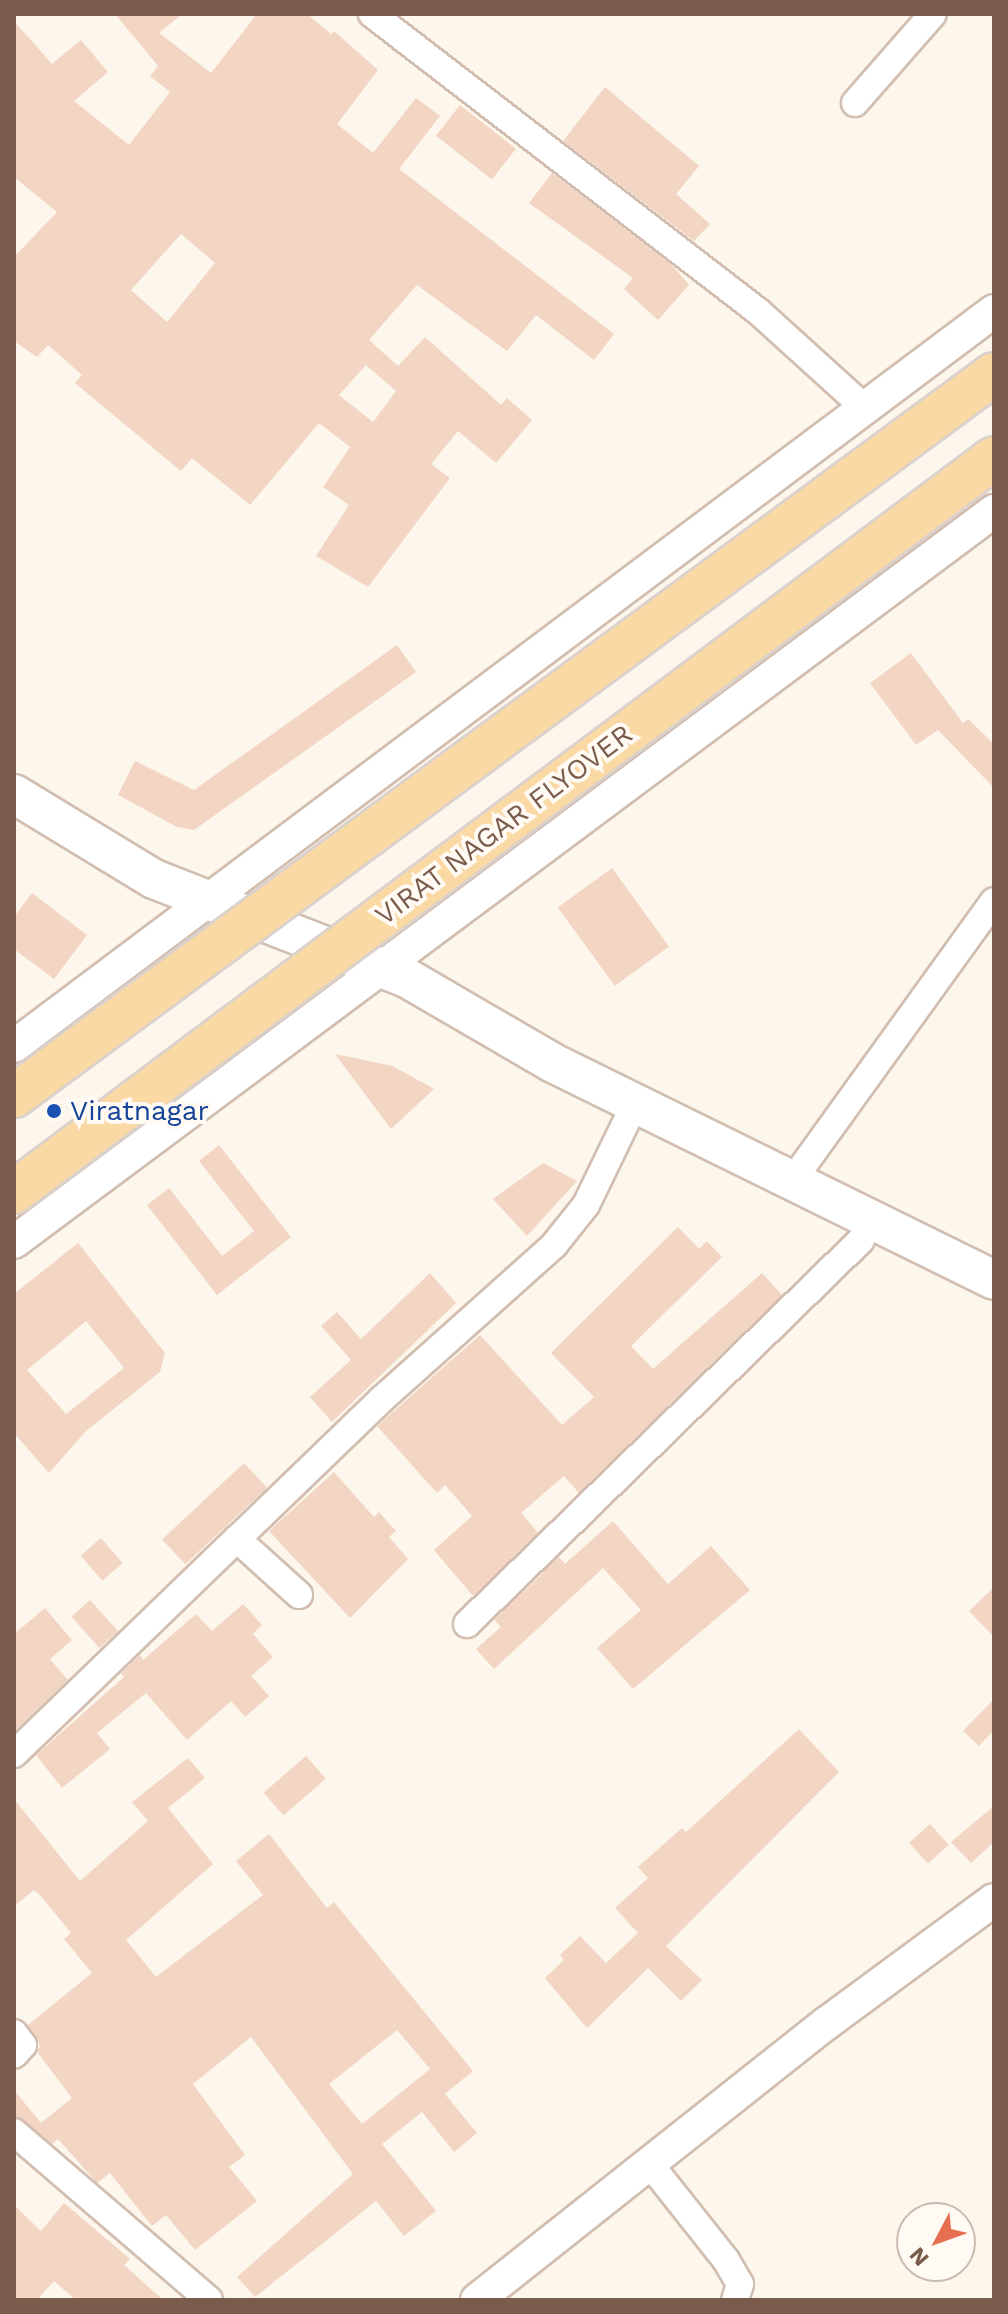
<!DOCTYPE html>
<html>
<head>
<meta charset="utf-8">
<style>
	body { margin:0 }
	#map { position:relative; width:1008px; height:2314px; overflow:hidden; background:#fdf6ec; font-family:"Work Sans",sans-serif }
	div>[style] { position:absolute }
	.building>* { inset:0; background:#f3d5c3; transform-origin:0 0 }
	.roads { filter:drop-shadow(2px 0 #d1beb0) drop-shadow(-2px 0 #d1beb0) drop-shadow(0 2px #d1beb0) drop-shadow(0 -2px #d1beb0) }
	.minor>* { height:26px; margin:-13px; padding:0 13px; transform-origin:13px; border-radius:13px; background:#fff }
	.tertiary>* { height:32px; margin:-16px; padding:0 16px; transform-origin:16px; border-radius:16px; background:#fff }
	.secondary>* { height:38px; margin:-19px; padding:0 19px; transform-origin:19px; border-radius:19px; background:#fff }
	.bridges { filter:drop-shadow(2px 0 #dad1cd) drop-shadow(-2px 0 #dad1cd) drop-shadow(0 2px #dad1cd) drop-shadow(0 -2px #dad1cd) }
	.primary-bridge>* { height:42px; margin:-21px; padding:0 21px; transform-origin:21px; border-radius:21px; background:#fbd9a5 }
	.dots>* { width:22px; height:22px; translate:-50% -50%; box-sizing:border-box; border:4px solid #fffaf3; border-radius:50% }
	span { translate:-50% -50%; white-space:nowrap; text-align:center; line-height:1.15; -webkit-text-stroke:8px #fffaf3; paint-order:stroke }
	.street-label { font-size:28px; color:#7a5c4d }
	.transit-label { font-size:28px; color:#164399 }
	.left { translate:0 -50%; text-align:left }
	.frame { position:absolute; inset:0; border:16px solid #7a5c4d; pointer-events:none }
	.north { position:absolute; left:896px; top:2202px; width:80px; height:80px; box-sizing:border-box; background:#fffaf3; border:2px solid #cabbb1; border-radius:50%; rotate:229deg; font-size:22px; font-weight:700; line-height:32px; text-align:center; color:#7a5c4d }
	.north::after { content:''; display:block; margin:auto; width:28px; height:36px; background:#e76f51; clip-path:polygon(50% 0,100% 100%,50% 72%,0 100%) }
</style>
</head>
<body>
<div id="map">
	<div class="building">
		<div style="clip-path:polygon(evenodd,115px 14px,182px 14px,159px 33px,211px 73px,257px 14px,307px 14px,331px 34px,334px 31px,378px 70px,337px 124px,373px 153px,416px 98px,440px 116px,399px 169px,614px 334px,594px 360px,536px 315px,507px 351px,417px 285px,369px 340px,398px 366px,425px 337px,501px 405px,507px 398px,532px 420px,496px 463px,458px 431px,431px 464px,450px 478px,368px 587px,316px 556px,349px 505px,323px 487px,350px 447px,319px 423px,250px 505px,192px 458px,181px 471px,75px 383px,82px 375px,48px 345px,37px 357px,14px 341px,14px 257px,57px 212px,14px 177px,14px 21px,52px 64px,81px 40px,108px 72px,74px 101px,129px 145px,170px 92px,150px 76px,158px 66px,115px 14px,181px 234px,215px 263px,167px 322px,131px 290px,181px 234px,115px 14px,366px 365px,396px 391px,373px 422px,339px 395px,366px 365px)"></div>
		<div style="clip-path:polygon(605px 87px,699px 166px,676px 194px,710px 224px,694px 241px,563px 141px)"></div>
		<div style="left:460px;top:105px;width:71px;height:39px;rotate:38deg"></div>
		<div style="clip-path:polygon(552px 173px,672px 265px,689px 285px,658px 320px,624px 289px,633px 278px,529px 203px)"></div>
		<div style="clip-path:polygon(397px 645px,416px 672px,194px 830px,177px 827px,118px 795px,135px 761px,194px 790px)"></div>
		<div style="clip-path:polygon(911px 653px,963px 723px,968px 719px,994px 744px,994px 788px,938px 730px,916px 745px,870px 683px)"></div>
		<div style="left:612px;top:868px;width:97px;height:67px;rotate:54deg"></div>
		<div style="clip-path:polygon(32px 893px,87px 935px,54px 979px,14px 949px,14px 917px)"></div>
		<div style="clip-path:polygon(335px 1054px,393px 1066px,434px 1089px,391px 1129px)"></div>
		<div style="clip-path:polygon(219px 1145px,291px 1237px,217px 1295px,147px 1205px,169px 1188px,222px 1256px,254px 1231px,199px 1161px)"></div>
		<div style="clip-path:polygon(543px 1163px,577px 1181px,527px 1236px,493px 1199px)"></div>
		<div style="clip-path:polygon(678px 1227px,699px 1249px,707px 1241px,722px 1257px,631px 1346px,653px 1369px,762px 1273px,782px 1295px,579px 1493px,564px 1476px,521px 1513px,538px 1533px,473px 1596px,434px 1550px,472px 1516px,445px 1485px,437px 1493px,377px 1426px,480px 1335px,562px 1425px,594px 1397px,551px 1353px)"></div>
		<div style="clip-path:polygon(evenodd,78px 1243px,165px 1353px,160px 1372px,86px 1431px,49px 1473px,14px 1433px,14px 1294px,78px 1243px,86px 1321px,124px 1368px,66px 1414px,27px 1370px,86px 1321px)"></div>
		<div style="clip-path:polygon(430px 1273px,456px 1303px,332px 1422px,310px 1397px,351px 1360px,321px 1326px,337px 1312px,361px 1339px)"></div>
		<div style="left:244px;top:1463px;width:34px;height:112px;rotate:47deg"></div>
		<div style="clip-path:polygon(334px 1472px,374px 1517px,379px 1512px,396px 1531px,389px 1537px,408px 1559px,350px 1618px,269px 1531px)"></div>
		<div style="clip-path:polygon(613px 1521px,668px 1584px,711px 1546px,750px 1590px,633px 1689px,597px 1648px,641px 1610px,603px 1568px,494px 1669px,476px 1649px,501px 1627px,494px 1620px,559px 1557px,565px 1564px)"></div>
		<div style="left:101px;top:1538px;width:33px;height:27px;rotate:49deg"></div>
		<div style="clip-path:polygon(994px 1587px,994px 1637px,969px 1611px)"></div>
		<div style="left:90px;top:1600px;width:42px;height:25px;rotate:48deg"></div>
		<div style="clip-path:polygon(243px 1604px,262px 1625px,253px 1634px,273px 1657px,251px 1676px,269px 1696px,245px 1717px,231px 1701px,187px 1740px,146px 1693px,97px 1733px,110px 1749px,62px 1788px,36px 1755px,124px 1677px,121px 1673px,140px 1655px,143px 1660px,196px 1614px,212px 1631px)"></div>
		<div style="clip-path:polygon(45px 1608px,72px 1640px,50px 1659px,68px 1680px,14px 1732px,14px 1634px)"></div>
		<div style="clip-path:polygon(994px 1699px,994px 1730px,979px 1746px,963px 1731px)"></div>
		<div style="clip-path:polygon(799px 1729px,839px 1772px,666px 1946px,702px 1980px,681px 2001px,648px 1968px,587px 2028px,545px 1978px,564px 1960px,560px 1955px,580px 1936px,606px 1963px,638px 1933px,615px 1908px,648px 1878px,638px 1867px,682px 1828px,686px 1832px)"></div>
		<div style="left:306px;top:1756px;width:30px;height:56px;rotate:49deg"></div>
		<div style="clip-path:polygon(evenodd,188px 1758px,205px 1778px,168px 1808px,213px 1864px,126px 1940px,156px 1977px,263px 1895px,236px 1861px,269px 1834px,327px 1908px,334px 1902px,473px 2071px,445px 2094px,477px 2133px,454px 2152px,422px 2112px,382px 2144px,436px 2211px,404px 2236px,376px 2201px,255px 2297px,237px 2277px,353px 2174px,251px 2037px,193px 2084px,245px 2155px,229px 2167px,257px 2201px,195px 2250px,166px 2215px,152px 2226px,110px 2173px,97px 2183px,58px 2139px,52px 2144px,14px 2116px,14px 2090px,41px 2123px,72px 2098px,37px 2052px,40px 2046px,28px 2025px,92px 1973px,64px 1939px,71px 1933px,41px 1896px,34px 1890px,14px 1906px,14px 1799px,80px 1881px,148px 1821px,132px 1802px,188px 1758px,397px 2030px,430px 2069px,362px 2124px,329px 2084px,397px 2030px)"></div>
		<div style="clip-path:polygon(994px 1806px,994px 1842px,971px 1863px,951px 1842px)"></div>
		<div style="left:930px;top:1824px;width:28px;height:28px;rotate:48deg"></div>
		<div style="clip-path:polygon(64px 2203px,130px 2259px,124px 2265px,163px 2300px,76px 2300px,54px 2281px,37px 2300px,14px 2300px,14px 2205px,41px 2231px)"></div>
	</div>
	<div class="roads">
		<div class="minor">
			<div style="left:372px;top:14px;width:488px;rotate:37.6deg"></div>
			<div style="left:759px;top:312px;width:143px;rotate:42.2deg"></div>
			<div style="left:855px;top:103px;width:118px;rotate:-48.8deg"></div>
			<div style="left:792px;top:1181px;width:345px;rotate:-54.2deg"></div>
			<div style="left:299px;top:1595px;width:84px;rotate:-137.9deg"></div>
			<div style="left:237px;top:1539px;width:202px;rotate:-44deg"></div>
			<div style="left:382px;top:1399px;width:231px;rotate:-41.8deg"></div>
			<div style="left:554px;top:1245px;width:51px;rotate:-51.3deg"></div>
			<div style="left:586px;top:1205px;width:94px;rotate:-64.2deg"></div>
			<div style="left:467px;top:1624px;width:550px;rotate:-44.26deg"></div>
			<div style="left:14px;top:1754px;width:310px;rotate:-44deg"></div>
			<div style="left:14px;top:2033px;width:15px;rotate:53deg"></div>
			<div style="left:23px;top:2045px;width:13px;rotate:132deg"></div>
			<div style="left:14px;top:2132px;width:257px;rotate:40.7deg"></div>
			<div style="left:649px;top:2163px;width:124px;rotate:51.6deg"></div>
			<div style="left:726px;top:2260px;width:28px;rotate:60deg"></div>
			<div style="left:740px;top:2284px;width:17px;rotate:107deg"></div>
		</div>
		<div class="tertiary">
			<div style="left:14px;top:1046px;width:1225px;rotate:-36.87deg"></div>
			<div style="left:14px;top:1242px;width:1223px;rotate:-36.72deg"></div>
			<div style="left:477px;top:2300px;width:446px;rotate:-38.4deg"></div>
			<div style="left:827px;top:2023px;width:207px;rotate:-36.4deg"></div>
		</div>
		<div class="secondary">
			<div style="left:14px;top:794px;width:164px;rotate:31.3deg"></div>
			<div style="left:154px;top:879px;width:272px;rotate:21.4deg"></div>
			<div style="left:407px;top:978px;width:169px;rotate:30.2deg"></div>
			<div style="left:553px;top:1063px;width:491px;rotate:26.2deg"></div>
		</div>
	</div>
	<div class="bridges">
		<div class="primary-bridge">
			<div style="left:14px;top:1096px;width:1217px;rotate:-36.38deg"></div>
			<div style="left:14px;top:1192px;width:1224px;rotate:-36.83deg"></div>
		</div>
	</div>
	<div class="dots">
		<div style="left:54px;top:1111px;background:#1a4fb4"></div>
	</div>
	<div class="street-label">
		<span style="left:504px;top:825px;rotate:-37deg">VIRAT NAGAR FLYOVER</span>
	</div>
	<div class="transit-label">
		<span class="left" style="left:70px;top:1111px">Viratnagar</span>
	</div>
	<div class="frame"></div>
	<div class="north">N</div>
</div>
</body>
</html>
